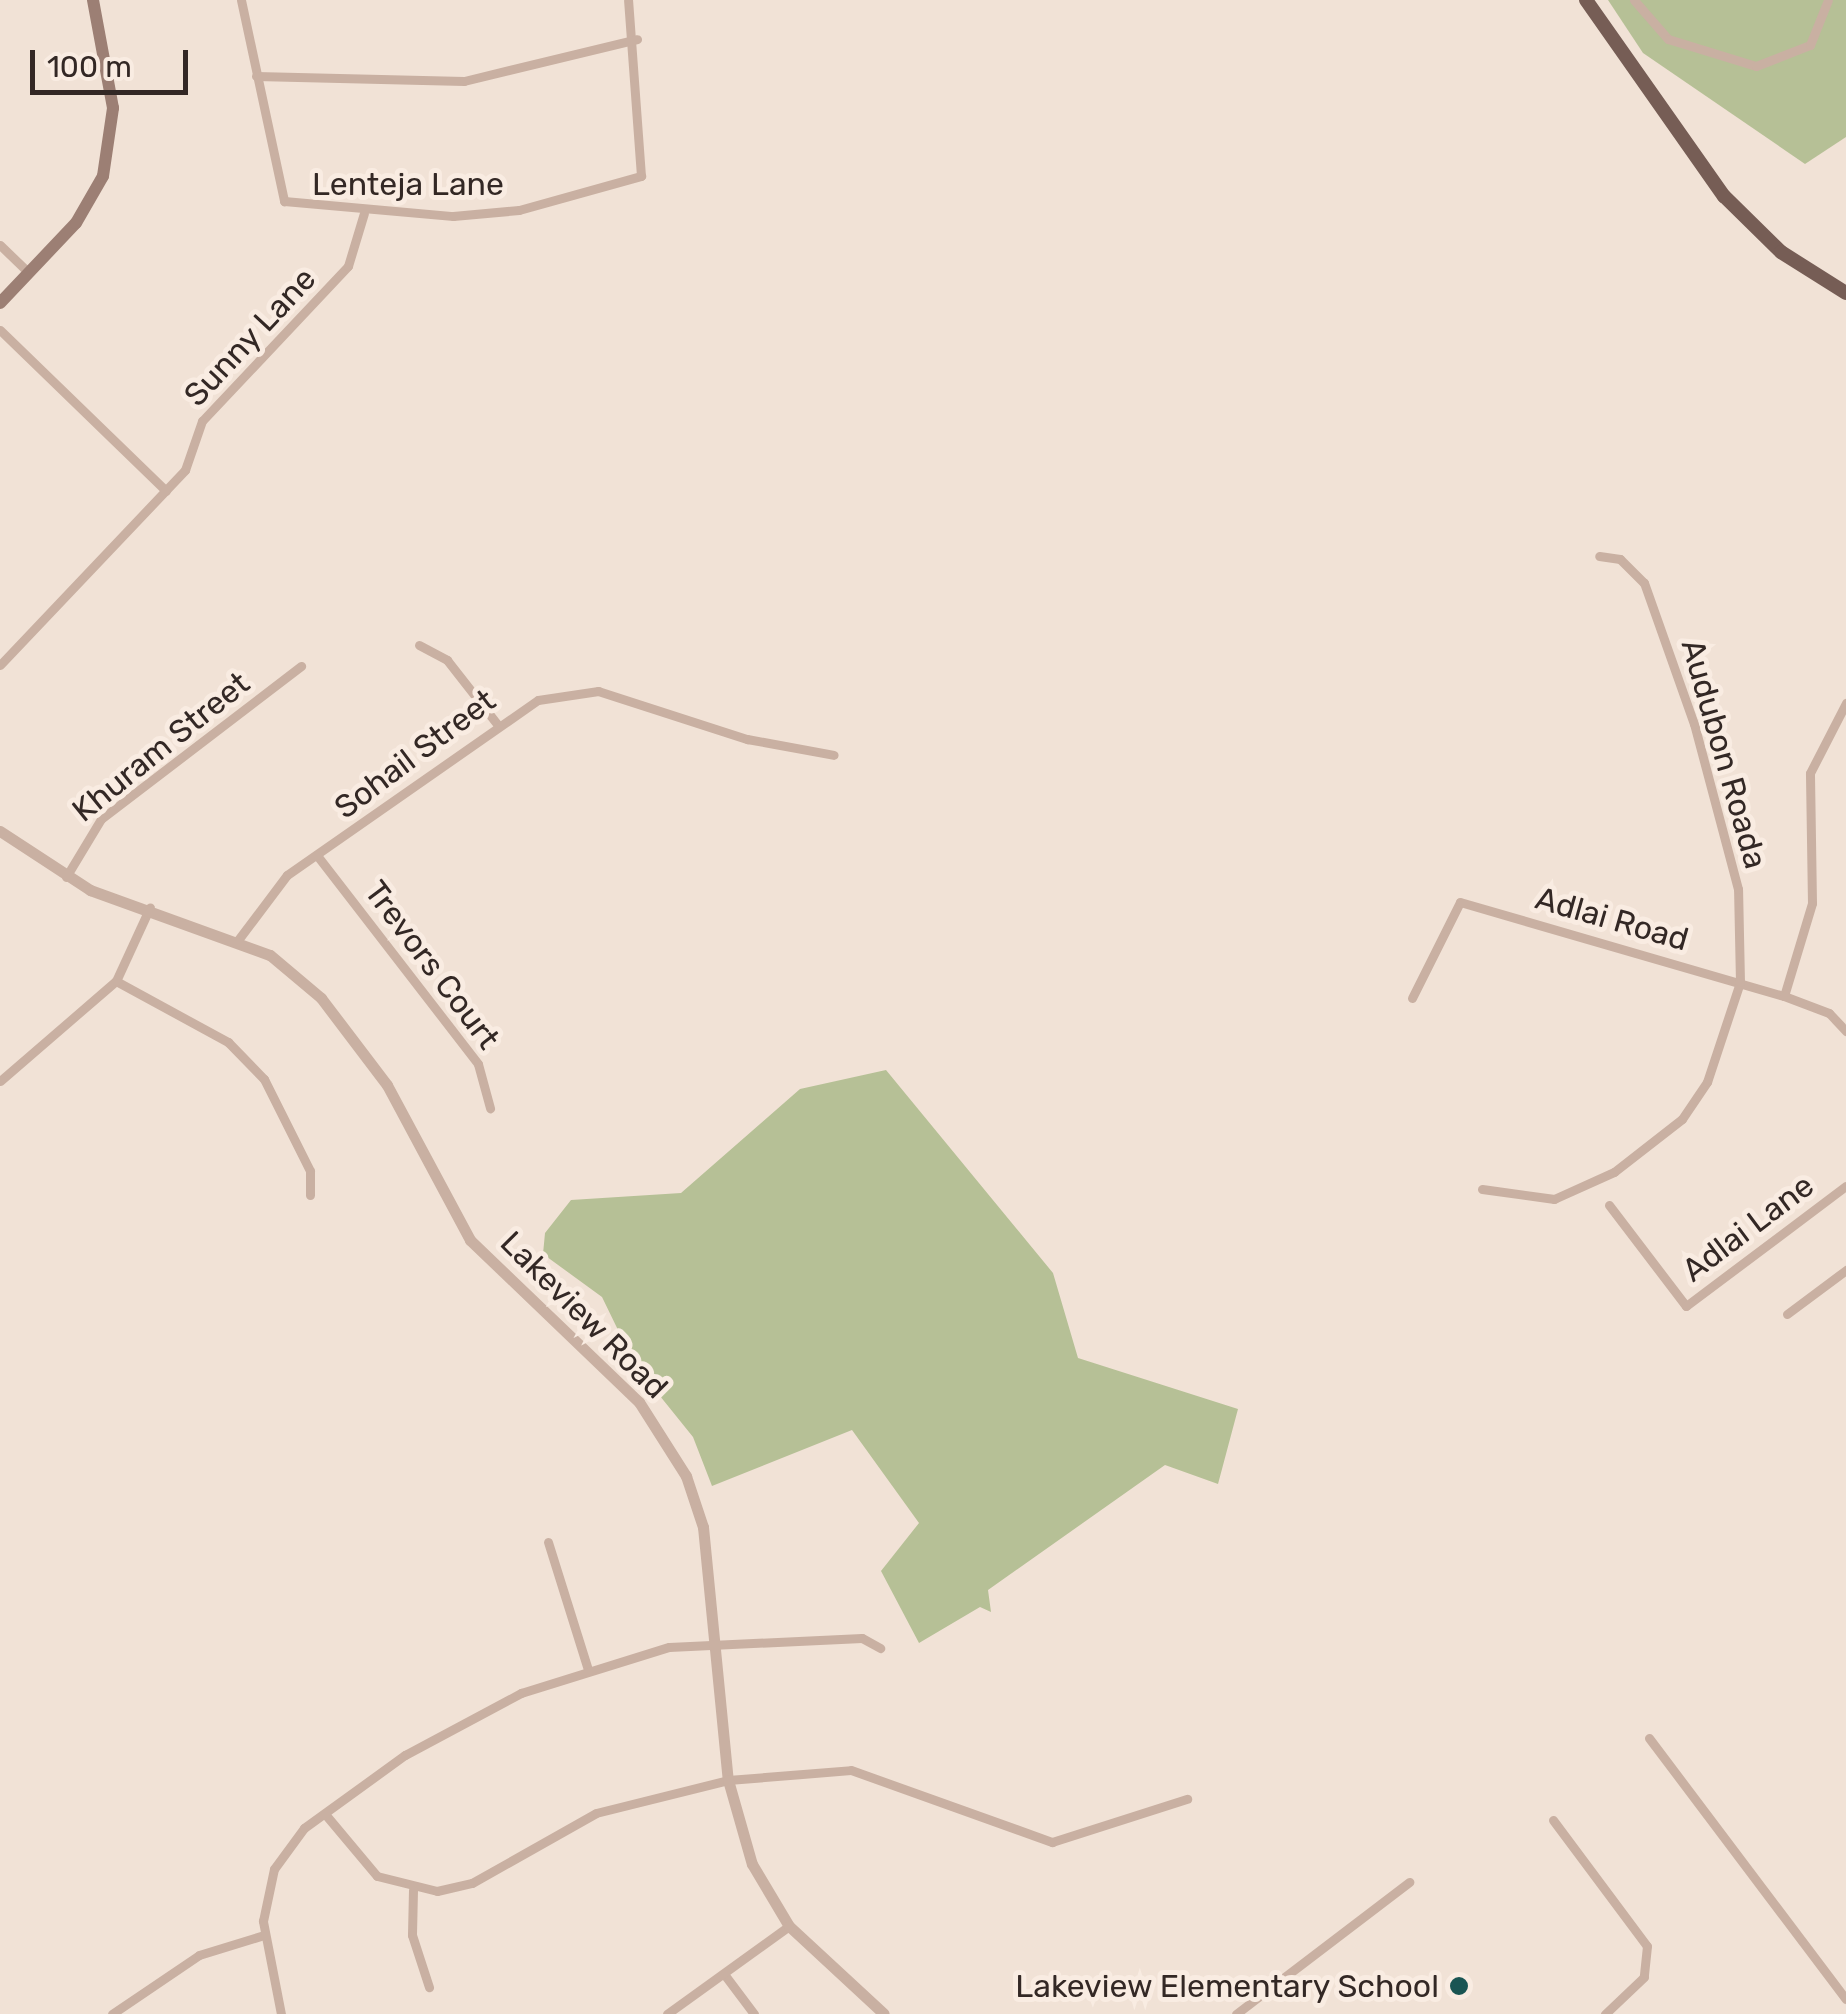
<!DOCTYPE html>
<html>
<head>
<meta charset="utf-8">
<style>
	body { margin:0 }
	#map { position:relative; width:1846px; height:2014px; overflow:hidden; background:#f1e2d6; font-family:Rubik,sans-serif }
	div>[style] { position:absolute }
	.green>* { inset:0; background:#b6c096 }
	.minor>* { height:9px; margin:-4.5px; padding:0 4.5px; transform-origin:4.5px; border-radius:4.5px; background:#c9b0a2 }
	.tertiary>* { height:11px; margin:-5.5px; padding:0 5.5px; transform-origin:5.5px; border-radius:5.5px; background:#c9b0a2 }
	.secondary>* { height:12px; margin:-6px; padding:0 6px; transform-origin:6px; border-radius:6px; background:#9c7f74 }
	.primary>* { height:14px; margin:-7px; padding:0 7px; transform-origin:7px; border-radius:7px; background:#765d55 }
	.dots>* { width:28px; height:28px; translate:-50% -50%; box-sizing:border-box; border:5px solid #f9ece2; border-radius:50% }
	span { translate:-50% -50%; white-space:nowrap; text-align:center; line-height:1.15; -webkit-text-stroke:10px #f9ece2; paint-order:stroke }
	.street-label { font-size:32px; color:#332825 }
	.poi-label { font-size:32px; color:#332825 }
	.right { translate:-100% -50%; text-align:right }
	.scale { position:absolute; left:30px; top:50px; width:158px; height:45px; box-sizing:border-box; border:5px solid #332825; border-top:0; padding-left:12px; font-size:30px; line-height:35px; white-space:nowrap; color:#332825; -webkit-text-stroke:8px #f9ece2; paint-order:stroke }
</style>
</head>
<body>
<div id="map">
	<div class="green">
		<div style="clip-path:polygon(1608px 0,1846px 0,1846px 137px,1805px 164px,1643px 53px)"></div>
		<div style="clip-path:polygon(886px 1070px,1053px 1273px,1078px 1358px,1238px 1409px,1218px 1484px,1165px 1465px,988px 1590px,991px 1612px,980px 1607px,919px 1643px,881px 1571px,919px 1523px,852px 1430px,712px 1486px,693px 1437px,635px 1365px,602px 1297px,543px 1254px,545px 1233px,571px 1200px,681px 1193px,800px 1089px)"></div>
	</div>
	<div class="minor">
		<div style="left:241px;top:0;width:206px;rotate:77.9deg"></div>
		<div style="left:284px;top:201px;width:170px;rotate:5.1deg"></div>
		<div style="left:453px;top:216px;width:66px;rotate:-5.2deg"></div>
		<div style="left:519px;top:210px;width:127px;rotate:-15.6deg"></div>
		<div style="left:641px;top:176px;width:176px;rotate:-94.2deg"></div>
		<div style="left:1634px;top:0;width:52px;rotate:48.9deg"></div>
		<div style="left:1668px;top:39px;width:92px;rotate:17.1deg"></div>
		<div style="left:1756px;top:66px;width:58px;rotate:-21.3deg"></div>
		<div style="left:1810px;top:45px;width:48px;rotate:-68.2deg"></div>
		<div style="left:256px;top:76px;width:208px;rotate:1.4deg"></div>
		<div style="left:464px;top:81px;width:178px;rotate:-13.6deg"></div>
		<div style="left:0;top:245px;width:40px;rotate:44deg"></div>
		<div style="left:0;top:330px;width:231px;rotate:44.1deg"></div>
		<div style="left:419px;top:645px;width:32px;rotate:28deg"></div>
		<div style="left:447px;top:660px;width:81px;rotate:52deg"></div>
		<div style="left:0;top:665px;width:269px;rotate:-46.5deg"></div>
		<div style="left:185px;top:470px;width:52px;rotate:-70.9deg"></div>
		<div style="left:202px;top:421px;width:213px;rotate:-46.7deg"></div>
		<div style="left:348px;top:266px;width:55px;rotate:-73.2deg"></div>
		<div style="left:319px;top:858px;width:260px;rotate:52.3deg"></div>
		<div style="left:478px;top:1064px;width:46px;rotate:74.7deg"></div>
		<div style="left:66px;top:877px;width:68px;rotate:-58.9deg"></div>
		<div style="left:101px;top:819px;width:252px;rotate:-37.4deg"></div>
		<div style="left:238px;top:940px;width:81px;rotate:-53deg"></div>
		<div style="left:287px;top:875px;width:306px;rotate:-34.9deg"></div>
		<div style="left:538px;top:700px;width:61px;rotate:-8.5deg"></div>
		<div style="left:598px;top:691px;width:157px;rotate:17.9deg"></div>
		<div style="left:747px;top:739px;width:88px;rotate:10.4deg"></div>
		<div style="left:116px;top:981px;width:128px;rotate:28.6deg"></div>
		<div style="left:228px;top:1042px;width:52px;rotate:45.8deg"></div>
		<div style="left:264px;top:1079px;width:103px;rotate:63.4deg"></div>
		<div style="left:310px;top:1171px;width:24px;rotate:90deg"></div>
		<div style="left:1784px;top:996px;width:97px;rotate:-73.2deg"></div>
		<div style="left:1812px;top:903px;width:130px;rotate:-90.9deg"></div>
		<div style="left:1810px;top:773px;width:79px;rotate:-62.8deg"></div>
		<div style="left:1412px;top:998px;width:107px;rotate:-63.4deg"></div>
		<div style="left:1460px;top:902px;width:337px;rotate:16.2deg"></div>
		<div style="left:1784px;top:996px;width:48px;rotate:20.7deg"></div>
		<div style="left:1829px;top:1013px;width:25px;rotate:47deg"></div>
		<div style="left:0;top:1081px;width:153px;rotate:-40.8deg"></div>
		<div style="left:116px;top:981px;width:81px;rotate:-65.3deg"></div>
		<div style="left:1482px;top:1189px;width:73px;rotate:7.9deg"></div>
		<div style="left:1554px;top:1199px;width:66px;rotate:-24.2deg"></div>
		<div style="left:1614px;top:1172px;width:86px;rotate:-37.9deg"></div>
		<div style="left:1682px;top:1119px;width:45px;rotate:-56deg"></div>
		<div style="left:1707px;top:1082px;width:105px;rotate:-71.7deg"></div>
		<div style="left:1740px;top:982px;width:93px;rotate:-91.2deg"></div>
		<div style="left:1738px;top:889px;width:171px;rotate:-104.9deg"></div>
		<div style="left:1694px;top:724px;width:150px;rotate:-109.5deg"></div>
		<div style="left:1644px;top:583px;width:34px;rotate:-135deg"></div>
		<div style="left:1620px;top:559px;width:21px;rotate:-172deg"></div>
		<div style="left:1609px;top:1205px;width:127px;rotate:52.7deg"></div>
		<div style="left:1686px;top:1306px;width:200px;rotate:-36.9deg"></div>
		<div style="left:1787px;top:1314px;width:74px;rotate:-36.7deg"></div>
		<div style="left:548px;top:1542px;width:134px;rotate:72.6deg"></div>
		<div style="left:1649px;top:1738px;width:327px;rotate:53deg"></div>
		<div style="left:325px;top:1814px;width:81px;rotate:50deg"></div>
		<div style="left:377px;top:1876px;width:62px;rotate:14deg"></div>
		<div style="left:437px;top:1891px;width:36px;rotate:-13deg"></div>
		<div style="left:472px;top:1883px;width:142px;rotate:-29.4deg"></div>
		<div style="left:596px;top:1813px;width:136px;rotate:-14deg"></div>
		<div style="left:728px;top:1780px;width:123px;rotate:-4.6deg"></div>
		<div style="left:851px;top:1770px;width:214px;rotate:19.7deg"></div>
		<div style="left:1052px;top:1842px;width:142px;rotate:-17.7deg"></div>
		<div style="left:1553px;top:1820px;width:157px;rotate:53.3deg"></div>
		<div style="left:1647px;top:1946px;width:31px;rotate:96deg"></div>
		<div style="left:1644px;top:1977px;width:54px;rotate:136.5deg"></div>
		<div style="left:413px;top:1890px;width:45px;rotate:91.3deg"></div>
		<div style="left:412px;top:1935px;width:55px;rotate:71.9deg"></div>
		<div style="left:724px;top:1974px;width:50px;rotate:53.1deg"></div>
		<div style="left:112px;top:2014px;width:105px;rotate:-34.1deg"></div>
		<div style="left:199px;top:1955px;width:68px;rotate:-17.1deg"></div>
		<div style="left:281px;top:2014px;width:95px;rotate:-101deg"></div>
		<div style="left:263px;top:1921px;width:53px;rotate:-78.1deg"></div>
		<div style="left:274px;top:1869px;width:51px;rotate:-53.8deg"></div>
		<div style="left:304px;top:1828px;width:125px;rotate:-35.9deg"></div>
		<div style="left:405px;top:1755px;width:132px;rotate:-28.1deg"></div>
		<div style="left:521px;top:1693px;width:155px;rotate:-17.3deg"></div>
		<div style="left:669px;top:1647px;width:193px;rotate:-2.7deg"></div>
		<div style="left:862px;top:1638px;width:21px;rotate:29deg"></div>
		<div style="left:667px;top:2014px;width:150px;rotate:-35.8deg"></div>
		<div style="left:1236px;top:2014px;width:218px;rotate:-37.3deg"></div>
	</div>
	<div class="tertiary">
		<div style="left:0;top:831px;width:108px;rotate:33.2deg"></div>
		<div style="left:90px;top:890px;width:191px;rotate:19.9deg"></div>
		<div style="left:270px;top:955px;width:67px;rotate:40.1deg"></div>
		<div style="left:321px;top:998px;width:109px;rotate:52.8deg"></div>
		<div style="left:387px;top:1085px;width:176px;rotate:61.8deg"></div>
		<div style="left:470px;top:1240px;width:234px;rotate:43.8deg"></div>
		<div style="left:639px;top:1402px;width:88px;rotate:57.6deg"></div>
		<div style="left:686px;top:1476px;width:54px;rotate:71.6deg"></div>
		<div style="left:703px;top:1527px;width:254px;rotate:84.4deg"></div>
		<div style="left:728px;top:1780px;width:87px;rotate:74.1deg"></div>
		<div style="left:752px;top:1864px;width:72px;rotate:59.2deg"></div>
		<div style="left:789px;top:1926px;width:129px;rotate:42.8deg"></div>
	</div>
	<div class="secondary">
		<div style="left:0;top:303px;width:110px;rotate:-46.5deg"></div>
		<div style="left:76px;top:223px;width:54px;rotate:-60.1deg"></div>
		<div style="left:103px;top:176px;width:69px;rotate:-81.6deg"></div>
		<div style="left:113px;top:108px;width:110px;rotate:-100.5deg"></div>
	</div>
	<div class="primary">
		<div style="left:1586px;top:0;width:240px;rotate:54.9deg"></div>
		<div style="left:1724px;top:196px;width:80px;rotate:44.5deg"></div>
		<div style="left:1781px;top:252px;width:77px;rotate:32.2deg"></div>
	</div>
	<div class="dots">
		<div style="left:1459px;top:1986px;background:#1a5553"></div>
	</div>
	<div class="street-label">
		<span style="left:408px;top:184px">Lenteja Lane</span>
		<span style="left:250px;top:337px;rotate:-47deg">Sunny Lane</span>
		<span style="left:161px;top:747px;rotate:-39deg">Khuram Street</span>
		<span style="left:415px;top:754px;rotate:-37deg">Sohail Street</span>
		<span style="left:1724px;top:754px;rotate:74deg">Audubon Roada</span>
		<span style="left:1612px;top:919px;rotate:16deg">Adlai Road</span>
		<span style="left:432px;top:965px;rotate:53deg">Trevors Court</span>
		<span style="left:1748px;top:1228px;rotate:-37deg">Adlai Lane</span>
		<span style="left:584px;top:1315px;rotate:45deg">Lakeview Road</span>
	</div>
	<div class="poi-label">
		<span class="right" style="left:1439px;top:1986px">Lakeview Elementary School</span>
	</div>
	<div class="scale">100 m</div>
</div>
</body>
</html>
